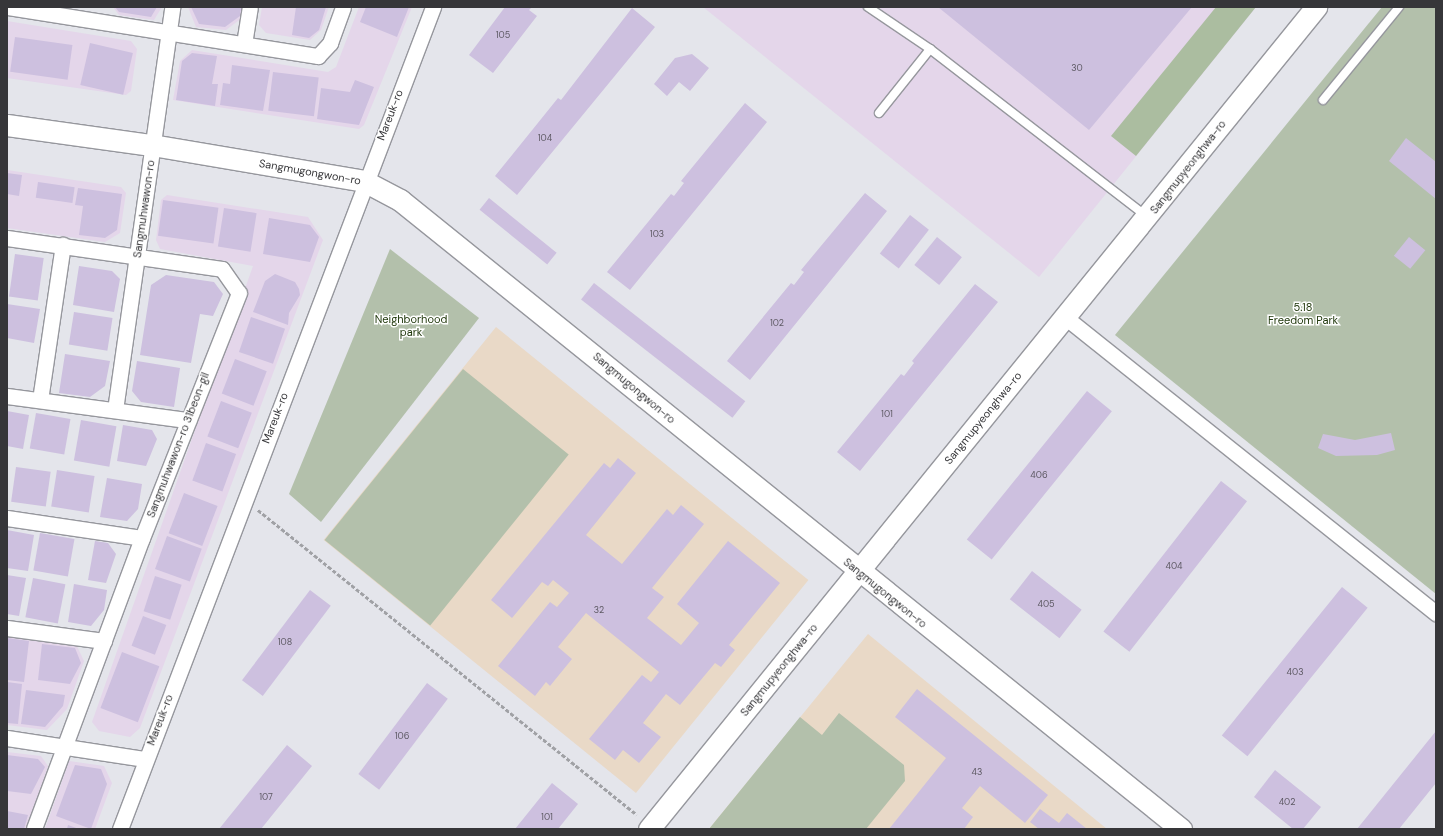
<!DOCTYPE html>
<html>
<head>
<meta charset="utf-8">
<style>
	body { margin:0 }
	#map { position:relative; width:1443px; height:836px; overflow:hidden; background:#e4e5eb; font-family:"DM Sans",sans-serif }
	div>[style] { position:absolute }
	.commercial>* { inset:0; background:#e4d6ea }
	.education>* { inset:0; background:#e9d9c7; transform-origin:0 0 }
	.green>* { inset:0; background:#b3c0ab; transform-origin:0 0 }
	.forest>* { inset:0; background:#abbda0 }
	.building>* { inset:0; background:#cdc0df; transform-origin:0 0 }
	.path>* { height:2.5px; margin-top:-1.25px; transform-origin:0; background:repeating-linear-gradient(90deg,#a0a1a5 0 4px,transparent 0 6px) }
	.roads { filter:drop-shadow(1px 0 #96979d) drop-shadow(-1px 0 #96979d) drop-shadow(0 1px #96979d) drop-shadow(0 -1px #96979d) }
	.lane>* { height:8px; margin:-4px; padding:0 4px; transform-origin:4px; border-radius:4px; background:#fff }
	.street>* { height:15px; margin:-7.5px; padding:0 7.5px; transform-origin:7.5px; border-radius:7.5px; background:#fff }
	.secondary>* { height:21px; margin:-10.5px; padding:0 10.5px; transform-origin:10.5px; border-radius:10.5px; background:#fff }
	span { translate:-50% -50%; white-space:nowrap; text-align:center; line-height:1.15; -webkit-text-stroke:3px #fff; paint-order:stroke }
	.number-label { font-size:9px; color:#5c5862 }
	.number-label span { -webkit-text-stroke-width:0 }
	.street-label { font-size:11px; color:#363639 }
	.park-label { font-size:11px; color:#20380c }
	.frame { position:absolute; inset:0; border:8px solid #363639; pointer-events:none }
</style>
</head>
<body>
<div id="map">
	<div class="commercial">
		<div style="clip-path:polygon(113px 7px,162px 7px,154px 20px,119px 15px)"></div>
		<div style="clip-path:polygon(188px 7px,243px 7px,242px 18px,226px 30px,196px 27px)"></div>
		<div style="clip-path:polygon(262px 7px,329px 7px,321px 30px,310px 40px,266px 33px,259px 25px)"></div>
		<div style="clip-path:polygon(359px 7px,412px 7px,364px 125px,359px 129px,173px 100px,180px 61px,192px 50px,328px 72px,336px 67px)"></div>
		<div style="clip-path:polygon(703px 7px,1256px 7px,1039px 277px)"></div>
		<div style="clip-path:polygon(7px 21px,131px 41px,137px 49px,131px 91px,126px 95px,7px 78px)"></div>
		<div style="clip-path:polygon(7px 170px,121px 187px,126px 193px,120px 233px,105px 242px,7px 228px)"></div>
		<div style="clip-path:polygon(167px 195px,308px 217px,323px 240px,140px 728px,130px 737px,99px 731px,92px 722px,253px 266px,160px 249px,156px 240px,161px 200px)"></div>
		<div style="clip-path:polygon(7px 636px,76px 644px,84px 661px,67px 709px,47px 730px,7px 725px)"></div>
		<div style="clip-path:polygon(7px 752px,41px 756px,48px 766px,27px 829px,7px 829px)"></div>
		<div style="clip-path:polygon(69px 761px,104px 766px,112px 783px,95px 829px,45px 829px)"></div>
	</div>
	<div class="education">
		<div style="left:496px;top:327px;width:402px;height:274px;rotate:39deg"></div>
		<div style="clip-path:polygon(868px 634px,1107px 829px,709px 829px)"></div>
	</div>
	<div class="green">
		<div style="clip-path:polygon(1382px 7px,1436px 7px,1436px 594px,1115px 335px)"></div>
		<div style="clip-path:polygon(390px 249px,479px 318px,321px 522px,289px 494px)"></div>
		<div style="left:463px;top:369px;width:136px;height:220px;rotate:39deg"></div>
		<div style="clip-path:polygon(839px 713px,904px 765px,905px 781px,866px 829px,709px 829px,800px 717px,822px 735px)"></div>
	</div>
	<div class="forest">
		<div style="clip-path:polygon(1216px 7px,1256px 7px,1136px 156px,1111px 136px)"></div>
	</div>
	<div class="building">
		<div style="clip-path:polygon(115px 7px,157px 7px,151px 17px,119px 12px)"></div>
		<div style="clip-path:polygon(191px 7px,241px 7px,240px 16px,225px 27px,199px 24px)"></div>
		<div style="clip-path:polygon(296px 7px,326px 7px,319px 30px,309px 38px,292px 35px)"></div>
		<div style="clip-path:polygon(366px 7px,409px 7px,397px 37px,360px 22px)"></div>
		<div style="clip-path:polygon(505px 7px,532px 7px,529px 10px,537px 16px,493px 73px,469px 55px)"></div>
		<div style="clip-path:polygon(938px 7px,1192px 7px,1089px 130px)"></div>
		<div style="clip-path:polygon(632px 8px,655px 27px,517px 195px,495px 176px,558px 98px,561px 100px)"></div>
		<div style="left:15px;top:37px;width:58px;height:35px;rotate:8deg"></div>
		<div style="left:90px;top:43px;width:44px;height:43px;rotate:13deg"></div>
		<div style="clip-path:polygon(192px 53px,217px 56px,212px 84px,218px 84px,215px 106px,176px 100px,182px 61px)"></div>
		<div style="clip-path:polygon(692px 54px,709px 68px,690px 91px,679px 82px,667px 96px,654px 84px,675px 58px)"></div>
		<div style="clip-path:polygon(232px 65px,270px 70px,263px 111px,220px 105px,223px 83px,230px 84px)"></div>
		<div style="left:273px;top:72px;width:46px;height:39px;rotate:7deg"></div>
		<div style="clip-path:polygon(355px 80px,374px 87px,359px 125px,317px 119px,321px 88px,350px 92px)"></div>
		<div style="clip-path:polygon(745px 103px,767px 122px,630px 290px,607px 272px,671px 194px,674px 196px,684px 183px,681px 181px)"></div>
		<div style="clip-path:polygon(1406px 138px,1436px 162px,1436px 199px,1389px 161px)"></div>
		<div style="clip-path:polygon(7px 173px,22px 175px,19px 196px,7px 194px)"></div>
		<div style="left:38px;top:182px;width:37px;height:16px;rotate:8deg"></div>
		<div style="clip-path:polygon(78px 188px,122px 194px,117px 230px,105px 238px,79px 235px,83px 206px,75px 205px)"></div>
		<div style="clip-path:polygon(865px 193px,887px 211px,750px 380px,727px 361px,791px 283px,794px 285px,804px 272px,801px 270px)"></div>
		<div style="left:489px;top:198px;width:87px;height:15px;rotate:39deg"></div>
		<div style="left:163px;top:200px;width:56px;height:36px;rotate:8deg"></div>
		<div style="left:224px;top:208px;width:33px;height:39px;rotate:9deg"></div>
		<div style="left:910px;top:215px;width:24px;height:49px;rotate:38deg"></div>
		<div style="clip-path:polygon(269px 218px,310px 225px,319px 237px,310px 262px,263px 254px)"></div>
		<div style="left:937px;top:237px;width:32px;height:36px;rotate:39deg"></div>
		<div style="left:1409px;top:237px;width:21px;height:24px;rotate:39deg"></div>
		<div style="left:15px;top:254px;width:29px;height:43px;rotate:8deg"></div>
		<div style="clip-path:polygon(79px 266px,112px 271px,120px 279px,114px 312px,73px 305px)"></div>
		<div style="clip-path:polygon(275px 274px,295px 282px,299px 289px,300px 295px,289px 313px,288px 325px,253px 312px,265px 281px)"></div>
		<div style="clip-path:polygon(166px 275px,214px 282px,223px 294px,213px 316px,200px 314px,191px 363px,140px 355px,151px 285px)"></div>
		<div style="left:594px;top:283px;width:192px;height:21px;rotate:38deg"></div>
		<div style="clip-path:polygon(975px 284px,998px 302px,860px 471px,837px 452px,901px 374px,904px 376px,914px 363px,912px 361px)"></div>
		<div style="clip-path:polygon(7px 304px,40px 309px,34px 343px,7px 338px)"></div>
		<div style="left:74px;top:312px;width:39px;height:33px;rotate:9deg"></div>
		<div style="left:251px;top:317px;width:36px;height:37px;rotate:19deg"></div>
		<div style="clip-path:polygon(65px 354px,110px 361px,105px 386px,90px 397px,59px 393px)"></div>
		<div style="left:235px;top:359px;width:34px;height:37px;rotate:21deg"></div>
		<div style="clip-path:polygon(137px 361px,180px 368px,174px 407px,141px 402px,132px 391px)"></div>
		<div style="left:1087px;top:391px;width:32px;height:191px;rotate:39deg"></div>
		<div style="left:221px;top:401px;width:33px;height:38px;rotate:21deg"></div>
		<div style="clip-path:polygon(7px 411px,29px 415px,23px 449px,7px 446px)"></div>
		<div style="left:36px;top:413px;width:35px;height:36px;rotate:10deg"></div>
		<div style="left:81px;top:420px;width:36px;height:41px;rotate:10deg"></div>
		<div style="clip-path:polygon(123px 425px,152px 430px,157px 439px,146px 466px,117px 461px)"></div>
		<div style="clip-path:polygon(1391px 433px,1395px 450px,1377px 455px,1336px 456px,1318px 448px,1323px 434px,1355px 440px)"></div>
		<div style="left:206px;top:443px;width:32px;height:40px;rotate:20deg"></div>
		<div style="clip-path:polygon(618px 458px,636px 473px,586px 535px,622px 564px,667px 509px,673px 515px,681px 505px,704px 524px,652px 588px,664px 597px,647px 618px,681px 645px,699px 623px,677px 604px,728px 541px,780px 583px,729px 645px,735px 650px,721px 667px,715px 663px,680px 705px,666px 694px,643px 723px,661px 737px,639px 763px,623px 750px,615px 760px,589px 739px,642px 675px,651px 682px,659px 672px,586px 613px,558px 647px,572px 659px,550px 686px,546px 682px,535px 696px,498px 666px,550px 602px,557px 607px,569px 593px,553px 580px,548px 586px,542px 582px,512px 618px,491px 600px,604px 463px,610px 468px)"></div>
		<div style="left:16px;top:467px;width:35px;height:35px;rotate:8deg"></div>
		<div style="left:57px;top:470px;width:38px;height:37px;rotate:9deg"></div>
		<div style="clip-path:polygon(107px 478px,142px 484px,138px 509px,127px 521px,100px 517px)"></div>
		<div style="left:1221px;top:481px;width:33px;height:191px;rotate:38deg"></div>
		<div style="left:184px;top:493px;width:36px;height:43px;rotate:21deg"></div>
		<div style="clip-path:polygon(7px 530px,34px 535px,28px 571px,7px 568px)"></div>
		<div style="left:40px;top:533px;width:35px;height:38px;rotate:10deg"></div>
		<div style="left:167px;top:536px;width:37px;height:35px;rotate:20deg"></div>
		<div style="clip-path:polygon(95px 541px,108px 543px,116px 554px,106px 583px,88px 580px)"></div>
		<div style="left:1032px;top:571px;width:63px;height:36px;rotate:38deg"></div>
		<div style="clip-path:polygon(7px 575px,26px 578px,19px 616px,7px 614px)"></div>
		<div style="left:155px;top:576px;width:28px;height:37px;rotate:18deg"></div>
		<div style="left:33px;top:578px;width:33px;height:40px;rotate:11deg"></div>
		<div style="clip-path:polygon(74px 584px,107px 590px,104px 610px,91px 626px,68px 622px)"></div>
		<div style="left:1342px;top:587px;width:33px;height:191px;rotate:39deg"></div>
		<div style="left:310px;top:590px;width:26px;height:113px;rotate:37deg"></div>
		<div style="left:143px;top:616px;width:25px;height:32px;rotate:21deg"></div>
		<div style="clip-path:polygon(7px 638px,29px 641px,24px 682px,7px 680px)"></div>
		<div style="clip-path:polygon(42px 644px,75px 648px,81px 663px,70px 684px,38px 680px)"></div>
		<div style="left:122px;top:652px;width:40px;height:60px;rotate:21deg"></div>
		<div style="clip-path:polygon(7px 682px,22px 684px,18px 724px,7px 723px)"></div>
		<div style="left:427px;top:683px;width:26px;height:114px;rotate:37deg"></div>
		<div style="clip-path:polygon(917px 689px,1048px 795px,1025px 823px,980px 786px,962px 808px,973px 817px,964px 829px,889px 829px,946px 758px,895px 717px)"></div>
		<div style="clip-path:polygon(26px 690px,65px 695px,63px 706px,45px 727px,21px 724px)"></div>
		<div style="clip-path:polygon(1436px 731px,1436px 783px,1399px 829px,1357px 829px)"></div>
		<div style="clip-path:polygon(287px 745px,312px 766px,261px 829px,219px 829px)"></div>
		<div style="clip-path:polygon(7px 755px,38px 759px,45px 767px,31px 794px,7px 791px)"></div>
		<div style="clip-path:polygon(75px 765px,101px 769px,107px 784px,91px 829px,56px 816px)"></div>
		<div style="clip-path:polygon(1275px 770px,1321px 807px,1303px 829px,1293px 829px,1254px 797px)"></div>
		<div style="clip-path:polygon(552px 783px,578px 804px,558px 829px,515px 829px)"></div>
		<div style="clip-path:polygon(1040px 809px,1059px 823px,1067px 813px,1087px 829px,1039px 829px,1030px 822px)"></div>
		<div style="clip-path:polygon(7px 811px,28px 815px,24px 829px,7px 829px)"></div>
		<div style="clip-path:polygon(68px 825px,79px 829px,67px 829px)"></div>
	</div>
	<div class="path">
		<div style="left:258px;top:510px;width:486px;rotate:38.8deg"></div>
	</div>
	<div class="roads">
		<div class="lane">
			<div style="left:868px;top:7px;width:75px;rotate:34.1deg"></div>
			<div style="left:930px;top:49px;width:273px;rotate:37.7deg"></div>
			<div style="left:1323px;top:100px;width:120px;rotate:-50.7deg"></div>
			<div style="left:879px;top:113px;width:82px;rotate:-51.4deg"></div>
		</div>
		<div class="street">
			<div style="left:8px;top:7px;width:314px;rotate:9deg"></div>
			<div style="left:318px;top:56px;width:18px;rotate:-47deg"></div>
			<div style="left:330px;top:43px;width:38px;rotate:-70deg"></div>
			<div style="left:244px;top:44px;width:37px;rotate:-81deg"></div>
			<div style="left:7px;top:238px;width:217px;rotate:8.2deg"></div>
			<div style="left:222px;top:269px;width:29px;rotate:55deg"></div>
			<div style="left:239px;top:293px;width:264px;rotate:111.6deg"></div>
			<div style="left:142px;top:538px;width:310px;rotate:110.4deg"></div>
			<div style="left:1065px;top:317px;width:475px;rotate:38.6deg"></div>
			<div style="left:7px;top:396px;width:183px;rotate:7.6deg"></div>
			<div style="left:40px;top:400px;width:157px;rotate:-81.6deg"></div>
			<div style="left:115px;top:410px;width:407px;rotate:-81.9deg"></div>
			<div style="left:7px;top:518px;width:136px;rotate:8.4deg"></div>
			<div style="left:7px;top:628px;width:98px;rotate:7.6deg"></div>
			<div style="left:7px;top:738px;width:140px;rotate:8.7deg"></div>
			<div style="left:120px;top:829px;width:880px;rotate:-69.15deg"></div>
		</div>
		<div class="secondary">
			<div style="left:7px;top:125px;width:146px;rotate:7.9deg"></div>
			<div style="left:152px;top:145px;width:215px;rotate:9.6deg"></div>
			<div style="left:364px;top:181px;width:41px;rotate:27.8deg"></div>
			<div style="left:400px;top:200px;width:1003px;rotate:38.85deg"></div>
			<div style="left:649px;top:829px;width:1059px;rotate:-50.94deg"></div>
		</div>
	</div>
	<div class="number-label">
		<span style="left:503px;top:35px">105</span>
		<span style="left:1077px;top:68px">30</span>
		<span style="left:545px;top:138px">104</span>
		<span style="left:657px;top:234px">103</span>
		<span style="left:777px;top:323px">102</span>
		<span style="left:887px;top:414px">101</span>
		<span style="left:1039px;top:475px">406</span>
		<span style="left:1174px;top:566px">404</span>
		<span style="left:1046px;top:604px">405</span>
		<span style="left:599px;top:610px">32</span>
		<span style="left:285px;top:642px">108</span>
		<span style="left:1295px;top:672px">403</span>
		<span style="left:402px;top:736px">106</span>
		<span style="left:977px;top:772px">43</span>
		<span style="left:266px;top:797px">107</span>
		<span style="left:1287px;top:802px">402</span>
		<span style="left:547px;top:817px">101</span>
	</div>
	<div class="street-label">
		<span style="left:390px;top:115px;rotate:-69deg">Mareuk-ro</span>
		<span style="left:1188px;top:167px;rotate:-52deg">Sangmupyeonghwa-ro</span>
		<span style="left:310px;top:172px;rotate:10deg">Sangmugongwon-ro</span>
		<span style="left:144px;top:209px;rotate:-82deg">Sangmuhwawon-ro</span>
		<span style="left:634px;top:388px;rotate:40deg">Sangmugongwon-ro</span>
		<span style="left:275px;top:418px;rotate:-69deg">Mareuk-ro</span>
		<span style="left:983px;top:418px;rotate:-51deg">Sangmupyeonghwa-ro</span>
		<span style="left:178px;top:445px;rotate:-69deg">Sangmuhwawon-ro 31beon-gil</span>
		<span style="left:885px;top:593px;rotate:39deg">Sangmugongwon-ro</span>
		<span style="left:779px;top:670px;rotate:-51deg">Sangmupyeonghwa-ro</span>
		<span style="left:160px;top:720px;rotate:-69deg">Mareuk-ro</span>
	</div>
	<div class="park-label">
		<span style="left:1303px;top:314px">5.18<br>Freedom Park</span>
		<span style="left:411px;top:326px">Neighborhood<br>park</span>
	</div>
	<div class="frame"></div>
</div>
</body>
</html>
